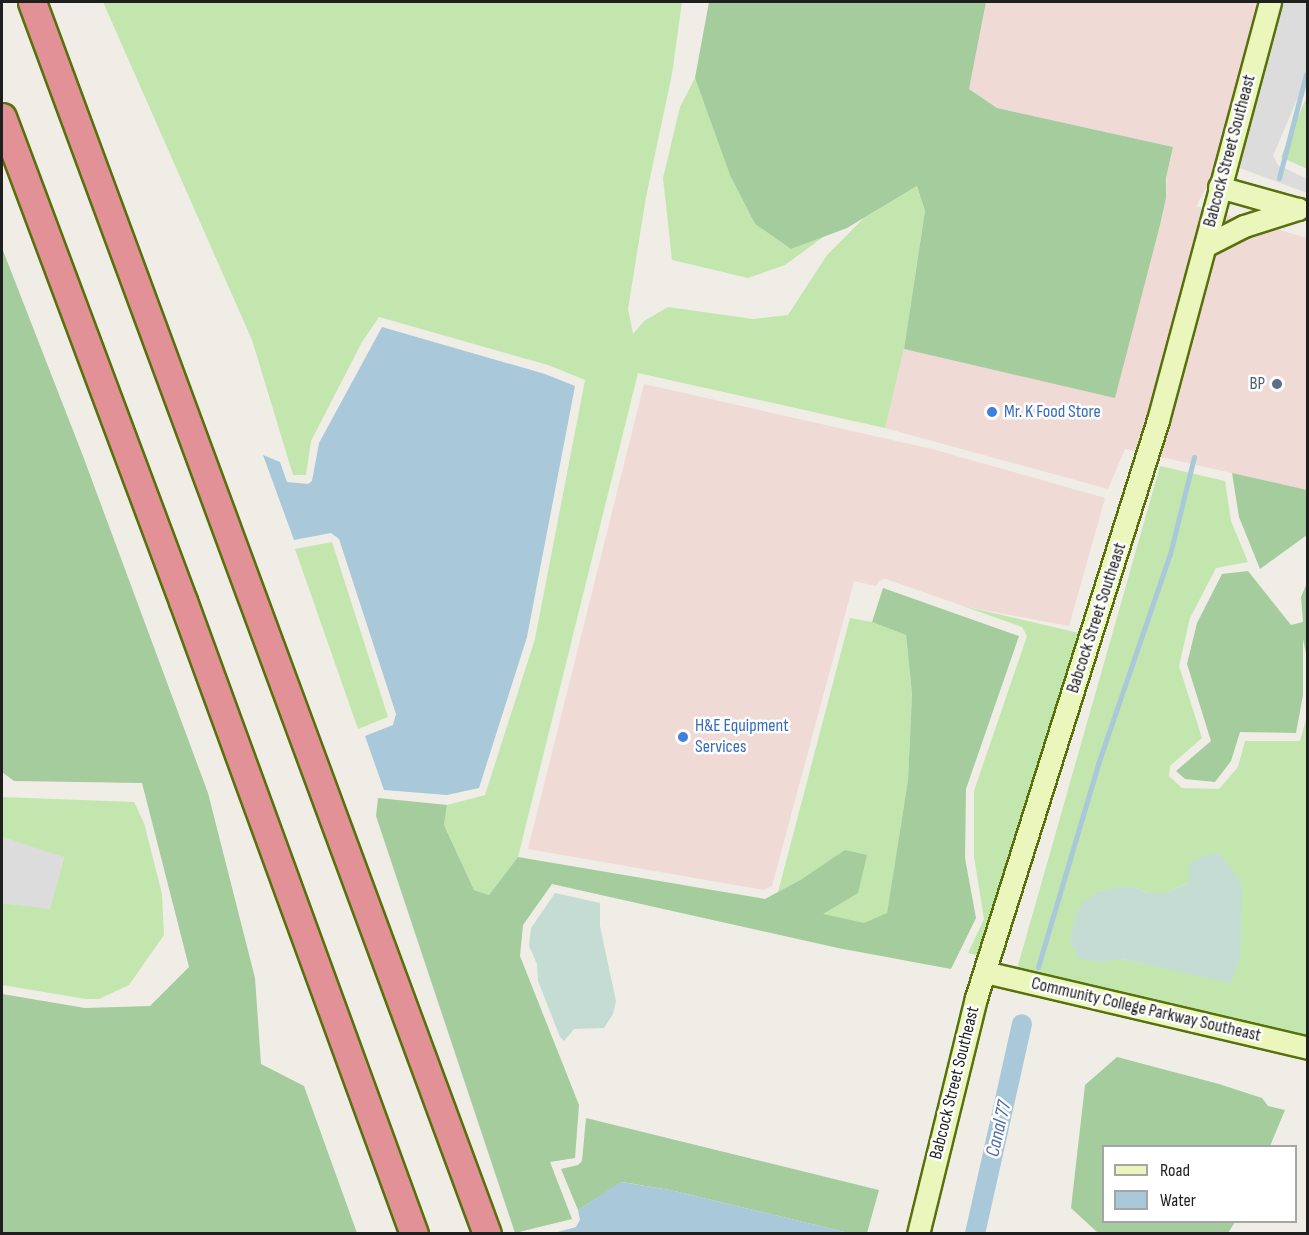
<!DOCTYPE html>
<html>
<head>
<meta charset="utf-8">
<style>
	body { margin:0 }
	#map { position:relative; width:1309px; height:1235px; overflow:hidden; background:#efede6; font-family:"Sofia Sans Condensed",sans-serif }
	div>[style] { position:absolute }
	.residential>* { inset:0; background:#dddcdc }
	.commercial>* { inset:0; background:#efdad6 }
	.grass>* { inset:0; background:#c3e6af }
	.forest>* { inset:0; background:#a4cc9d }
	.wetland>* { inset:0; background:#c4dcd4 }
	.water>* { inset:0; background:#a9c8da }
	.stream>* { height:5px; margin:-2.5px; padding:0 2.5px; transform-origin:2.5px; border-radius:2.5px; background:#a9c8da }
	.canal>* { height:20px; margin:-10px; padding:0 10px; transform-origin:10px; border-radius:10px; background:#a9c8da }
	.roads { filter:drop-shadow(2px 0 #58710b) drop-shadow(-2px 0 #58710b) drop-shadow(0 2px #58710b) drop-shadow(0 -2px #58710b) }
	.secondary>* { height:21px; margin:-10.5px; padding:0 10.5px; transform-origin:10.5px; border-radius:10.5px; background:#ebf6bd }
	.highway>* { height:27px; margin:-13.5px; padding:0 13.5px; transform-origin:13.5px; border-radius:13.5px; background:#e29296 }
	.dots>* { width:16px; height:16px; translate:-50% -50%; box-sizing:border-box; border:3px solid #fff; border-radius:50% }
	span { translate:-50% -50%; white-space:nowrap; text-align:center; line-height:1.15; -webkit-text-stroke:5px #fff; paint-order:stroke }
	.street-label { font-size:18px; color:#1f1f1f }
	.service-label { font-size:18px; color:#4e5e75 }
	.right { translate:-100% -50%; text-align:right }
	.shop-label { font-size:18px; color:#366cbe }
	.left { translate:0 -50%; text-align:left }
	.water-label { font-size:20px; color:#5071a9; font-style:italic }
	.frame { position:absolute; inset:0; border:3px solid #1f1f1f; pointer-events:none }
	.legend { position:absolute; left:1102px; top:1145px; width:195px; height:78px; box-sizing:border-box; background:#fff; border:2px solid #a5a5a5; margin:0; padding:8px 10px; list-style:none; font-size:18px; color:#1f1f1f }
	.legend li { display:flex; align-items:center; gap:12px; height:30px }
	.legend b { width:30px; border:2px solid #a5a5a5 }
</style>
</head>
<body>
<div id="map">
	<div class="residential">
		<div style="clip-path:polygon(1280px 2px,1307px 2px,1307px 76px,1273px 156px,1278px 165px,1307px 179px,1307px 193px,1240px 168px)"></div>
		<div style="clip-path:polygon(2px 837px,64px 856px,50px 910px,2px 903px)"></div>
	</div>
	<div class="commercial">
		<div style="clip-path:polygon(986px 2px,1264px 2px,1208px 186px,1196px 206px,1307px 238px,1307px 490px,1125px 449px,1108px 489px,885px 428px,904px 349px,1115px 397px,1166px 198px,1167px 174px,1173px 147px,997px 108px,969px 89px)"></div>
		<div style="clip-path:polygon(644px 384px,932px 449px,1105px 498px,1069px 626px,963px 606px,886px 579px,879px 581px,876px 586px,854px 581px,772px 886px,764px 890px,528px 849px)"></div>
	</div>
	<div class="grass">
		<div style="clip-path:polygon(103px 2px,682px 2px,672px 74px,646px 197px,628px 309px,633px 334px,644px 321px,668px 307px,753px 319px,788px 315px,827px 255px,864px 218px,917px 186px,925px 211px,904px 349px,885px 428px,638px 373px,518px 857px,489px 895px,474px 890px,444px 825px,447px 805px,485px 795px,535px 639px,585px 380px,548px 365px,379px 317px,362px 342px,311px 441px,306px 475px,293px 475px,252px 340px)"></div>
		<div style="clip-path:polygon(695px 78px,730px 174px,755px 224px,791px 249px,826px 235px,785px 265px,748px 278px,672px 260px,663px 178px,680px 107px)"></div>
		<div style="clip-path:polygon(1307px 96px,1307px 169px,1281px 157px)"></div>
		<div style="clip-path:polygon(evenodd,1160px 466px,1225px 481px,1231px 521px,1248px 562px,1216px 568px,1190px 618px,1179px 666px,1202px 738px,1170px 766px,1169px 776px,1182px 788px,1219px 789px,1238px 767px,1245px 741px,1300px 741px,1307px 716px,1307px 1038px,1017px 969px,1160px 466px,1189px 882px,1241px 882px,1240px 921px,1231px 982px,1121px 959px,1100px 891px,1133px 886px,1147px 893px,1167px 893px,1189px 882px)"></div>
		<div style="clip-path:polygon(332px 542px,388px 717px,358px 729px,295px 549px)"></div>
		<div style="clip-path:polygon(963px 606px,1083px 634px,980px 956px,968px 953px,984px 919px,974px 857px,974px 791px,1027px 636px,1022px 627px)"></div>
		<div style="clip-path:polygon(850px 618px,872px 622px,906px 635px,912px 694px,908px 780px,887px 914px,863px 924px,822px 914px,802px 879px,778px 892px)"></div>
		<div style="clip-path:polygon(2px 797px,134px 802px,144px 823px,162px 894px,164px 935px,129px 985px,99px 999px,86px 999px,2px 985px,2px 903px,50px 909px,64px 857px,2px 837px)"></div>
	</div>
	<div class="forest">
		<div style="clip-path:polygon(709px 2px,986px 2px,969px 89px,997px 108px,1173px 147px,1166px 178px,1166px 198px,1160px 225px,1115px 398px,904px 349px,925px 211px,917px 186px,847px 228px,791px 249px,755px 224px,730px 175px,695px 78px)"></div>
		<div style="clip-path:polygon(2px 248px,83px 456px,208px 793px,255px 978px,261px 1064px,304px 1086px,357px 1233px,2px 1233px,2px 994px,85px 1008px,150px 1006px,189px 967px,142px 783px,14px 781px,2px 772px)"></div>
		<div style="clip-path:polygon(1232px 473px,1307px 490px,1307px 535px,1260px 569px,1239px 517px)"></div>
		<div style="clip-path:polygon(1248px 571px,1291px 625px,1303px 622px,1301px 597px,1307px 583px,1307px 658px,1303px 639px,1303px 695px,1296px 733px,1240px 732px,1231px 761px,1215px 782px,1185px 779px,1176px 771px,1211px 741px,1187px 664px,1197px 623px,1222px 574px)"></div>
		<div style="clip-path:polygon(883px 588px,1019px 636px,966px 789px,965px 858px,976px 918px,951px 969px,838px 948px,552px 884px,523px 925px,520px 956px,579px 1105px,575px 1158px,550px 1162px,572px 1219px,515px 1233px,376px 816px,378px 798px,447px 805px,444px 825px,474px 890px,489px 895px,518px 857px,765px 899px,802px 879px,845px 850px,867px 855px,858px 893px,823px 914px,864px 923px,887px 913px,908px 780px,912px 694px,906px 635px,872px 622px)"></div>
		<div style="clip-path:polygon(1117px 1057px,1219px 1084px,1262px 1098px,1268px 1106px,1285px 1110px,1270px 1146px,1104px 1146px,1104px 1222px,1235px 1222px,1228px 1233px,1098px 1233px,1071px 1208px,1085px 1085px)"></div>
		<div style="clip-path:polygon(586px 1118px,879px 1190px,867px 1233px,849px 1233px,670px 1190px,622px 1182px,578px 1210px,561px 1169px,578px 1165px,582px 1161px)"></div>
	</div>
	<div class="wetland">
		<div style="clip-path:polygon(1219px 853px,1241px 882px,1242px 894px,1240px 957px,1231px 983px,1121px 959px,1101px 962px,1078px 958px,1070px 940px,1075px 917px,1082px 903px,1100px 891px,1121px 887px,1133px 886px,1147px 893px,1167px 893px,1189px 882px,1190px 863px,1207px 855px)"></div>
		<div style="clip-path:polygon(555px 893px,600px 903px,600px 926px,616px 1001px,613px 1014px,604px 1028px,574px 1029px,564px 1041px,560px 1037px,538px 981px,537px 964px,529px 946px,531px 928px)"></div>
	</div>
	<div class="water">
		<div style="clip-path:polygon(382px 327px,545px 374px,575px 386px,527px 637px,479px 788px,447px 795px,384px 790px,365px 736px,393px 725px,396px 714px,339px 539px,331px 533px,294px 540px,263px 455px,280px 462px,287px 482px,308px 484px,312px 481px,319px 443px)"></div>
		<div style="clip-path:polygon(621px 1182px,670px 1190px,849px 1233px,554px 1233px,576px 1227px,580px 1220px,578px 1210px)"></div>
	</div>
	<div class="stream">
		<div style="left:1279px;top:178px;width:107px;rotate:-75.4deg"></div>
		<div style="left:1038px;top:967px;width:212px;rotate:-73.5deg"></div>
		<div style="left:1098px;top:764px;width:222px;rotate:-71.1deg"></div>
		<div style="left:1170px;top:554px;width:100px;rotate:-76.1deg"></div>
	</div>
	<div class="canal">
		<div style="left:975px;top:1234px;width:215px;rotate:-77.4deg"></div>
	</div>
	<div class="roads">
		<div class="secondary">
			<div style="left:1219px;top:187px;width:82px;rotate:15.6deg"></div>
			<div style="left:1205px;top:246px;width:44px;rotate:-27.1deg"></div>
			<div style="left:1244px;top:226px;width:57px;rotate:-17.5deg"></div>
			<div style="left:985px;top:972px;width:332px;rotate:13.2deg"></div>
			<div style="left:918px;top:1234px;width:243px;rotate:-76.2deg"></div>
			<div style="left:976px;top:998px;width:606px;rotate:-72.52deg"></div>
			<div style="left:1158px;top:420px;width:433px;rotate:-75deg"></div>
		</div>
		<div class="highway">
			<div style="left:32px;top:2px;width:1313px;rotate:69.73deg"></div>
			<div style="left:2px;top:117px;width:517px;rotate:69.5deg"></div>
			<div style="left:183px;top:601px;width:674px;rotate:69.95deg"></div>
		</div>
	</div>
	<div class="dots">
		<div style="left:1277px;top:384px;background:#5c6f8a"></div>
		<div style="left:992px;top:412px;background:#3f7fe0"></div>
		<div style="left:683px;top:737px;background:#3f7fe0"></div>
	</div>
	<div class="street-label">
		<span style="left:1230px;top:151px;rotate:-75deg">Babcock Street Southeast</span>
		<span style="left:1097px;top:618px;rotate:-72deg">Babcock Street Southeast</span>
		<span style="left:1146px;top:1010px;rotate:13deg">Community College Parkway Southeast</span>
		<span style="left:955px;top:1083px;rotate:-76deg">Babcock Street Southeast</span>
	</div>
	<div class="service-label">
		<span class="right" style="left:1265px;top:384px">BP</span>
	</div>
	<div class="shop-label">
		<span class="left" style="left:1004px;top:412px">Mr. K Food Store</span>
		<span class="left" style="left:695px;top:737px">H&amp;E Equipment<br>Services</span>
	</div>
	<div class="water-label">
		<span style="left:999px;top:1129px;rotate:-77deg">Canal 77</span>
	</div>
	<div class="frame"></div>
	<ul class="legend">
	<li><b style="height:8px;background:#ebf6bd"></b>Road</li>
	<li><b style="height:16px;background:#a9c8da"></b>Water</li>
	</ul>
</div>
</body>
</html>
